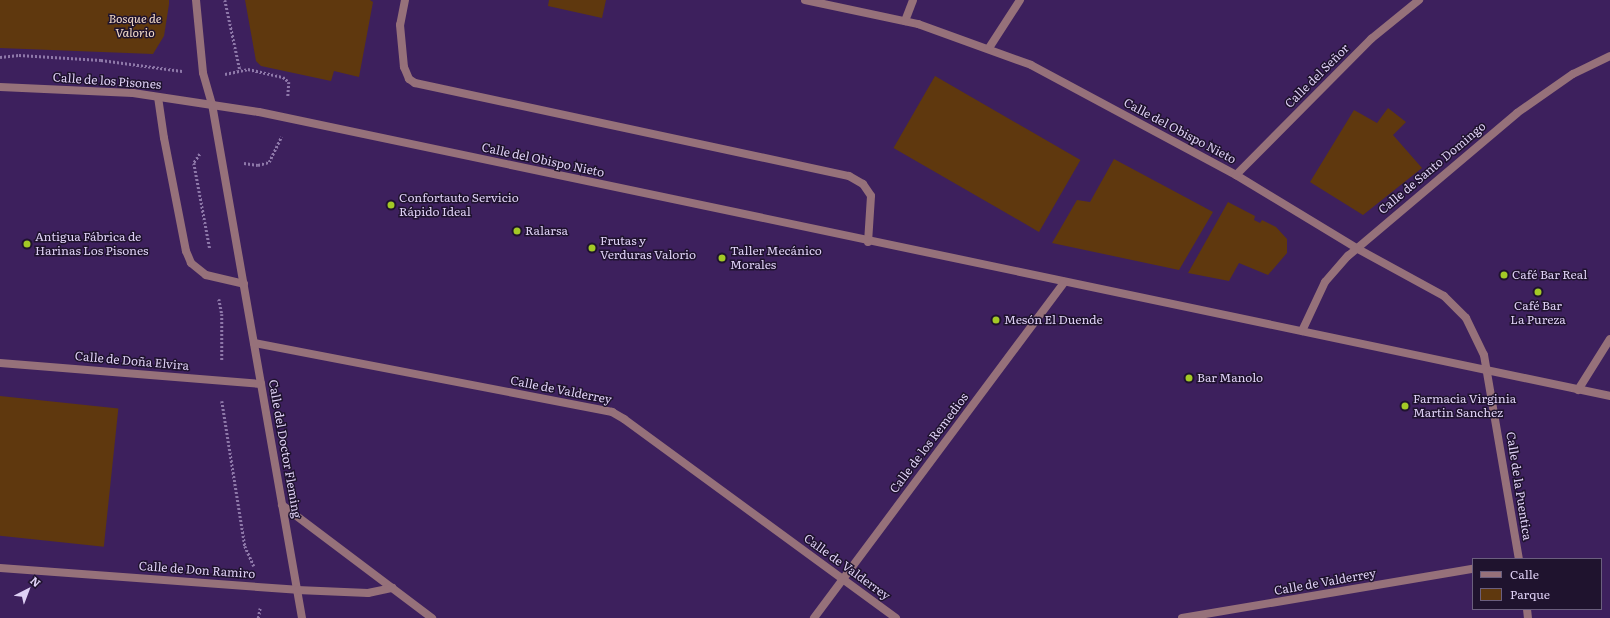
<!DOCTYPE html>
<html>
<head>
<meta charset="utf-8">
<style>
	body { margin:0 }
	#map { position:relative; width:1610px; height:618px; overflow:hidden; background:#3d205d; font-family:Literata,serif }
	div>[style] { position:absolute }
	.green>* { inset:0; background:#5f380e; transform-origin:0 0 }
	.path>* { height:2.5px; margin-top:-1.25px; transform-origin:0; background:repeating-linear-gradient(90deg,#8e78a9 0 2px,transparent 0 4px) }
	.lane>* { height:8px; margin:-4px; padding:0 4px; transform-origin:4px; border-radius:4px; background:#96717a }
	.street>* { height:8px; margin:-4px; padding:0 4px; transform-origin:4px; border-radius:4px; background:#96717a }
	.dots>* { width:11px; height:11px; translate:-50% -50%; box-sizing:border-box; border:2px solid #1f132e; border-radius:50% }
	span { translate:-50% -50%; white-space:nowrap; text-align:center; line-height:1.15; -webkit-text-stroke:3px #1f132e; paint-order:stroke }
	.park-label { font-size:12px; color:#f2dac7; font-style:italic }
	.street-label { font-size:12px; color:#ded0f5 }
	.poi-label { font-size:12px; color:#ded0f5 }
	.left { translate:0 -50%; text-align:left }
	.legend { position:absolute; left:1472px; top:558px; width:130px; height:52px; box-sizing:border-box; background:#1f132e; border:1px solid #6b5f7e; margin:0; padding:5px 7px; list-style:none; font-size:12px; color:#ded0f5 }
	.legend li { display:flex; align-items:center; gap:8px; height:20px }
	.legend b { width:20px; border:1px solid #6b5f7e }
	.north { position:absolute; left:8px; top:570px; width:40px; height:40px; -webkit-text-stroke:3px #1f132e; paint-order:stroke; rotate:42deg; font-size:11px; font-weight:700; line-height:16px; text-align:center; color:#ded0f5 }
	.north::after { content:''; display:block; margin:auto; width:14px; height:18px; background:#ded0f5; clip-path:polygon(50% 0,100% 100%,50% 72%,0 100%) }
</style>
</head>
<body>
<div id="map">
	<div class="green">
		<div style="clip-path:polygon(0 0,169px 0,169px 4px,164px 36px,153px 54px,0 48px)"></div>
		<div style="clip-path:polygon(245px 0,370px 0,373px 2px,359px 77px,334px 71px,331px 81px,261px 66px,256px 61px)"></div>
		<div style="clip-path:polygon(549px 0,606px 0,602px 18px,548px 6px)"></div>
		<div style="left:935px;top:76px;width:168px;height:83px;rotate:30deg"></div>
		<div style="clip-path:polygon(1388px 108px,1406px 122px,1393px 135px,1422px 168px,1363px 215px,1310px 182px,1354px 110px,1377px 123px)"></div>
		<div style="clip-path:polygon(1114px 159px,1213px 212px,1179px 270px,1052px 243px,1077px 200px,1090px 202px)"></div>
		<div style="clip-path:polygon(1228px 202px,1255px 216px,1254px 220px,1260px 223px,1262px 220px,1276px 227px,1287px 239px,1287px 253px,1268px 275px,1239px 263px,1229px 281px,1188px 273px)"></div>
		<div style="left:0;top:396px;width:119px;height:139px;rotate:6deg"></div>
	</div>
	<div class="path">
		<div style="left:225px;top:0;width:72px;rotate:77.9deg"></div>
		<div style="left:0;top:57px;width:19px;rotate:-6deg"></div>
		<div style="left:19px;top:55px;width:82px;rotate:3.5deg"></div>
		<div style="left:101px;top:60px;width:82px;rotate:7.7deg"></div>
		<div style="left:225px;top:74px;width:24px;rotate:-12deg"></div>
		<div style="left:248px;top:69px;width:36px;rotate:13deg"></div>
		<div style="left:283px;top:77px;width:8px;rotate:40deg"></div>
		<div style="left:289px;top:82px;width:15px;rotate:94deg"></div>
		<div style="left:200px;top:154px;width:11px;rotate:124deg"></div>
		<div style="left:194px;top:163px;width:87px;rotate:79.5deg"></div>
		<div style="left:244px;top:163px;width:14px;rotate:8deg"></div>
		<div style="left:258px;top:165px;width:11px;rotate:-15deg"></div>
		<div style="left:269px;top:162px;width:28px;rotate:-64deg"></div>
		<div style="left:219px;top:299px;width:15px;rotate:79deg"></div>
		<div style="left:222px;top:314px;width:46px;rotate:90deg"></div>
		<div style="left:222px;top:401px;width:147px;rotate:81deg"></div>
		<div style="left:245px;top:546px;width:22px;rotate:66deg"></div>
		<div style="left:258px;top:618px;width:10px;rotate:-79deg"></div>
	</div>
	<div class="lane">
		<div style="left:158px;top:97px;width:41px;rotate:81.7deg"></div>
		<div style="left:164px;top:138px;width:115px;rotate:79deg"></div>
		<div style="left:186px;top:251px;width:13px;rotate:67deg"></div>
		<div style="left:191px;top:263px;width:19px;rotate:39deg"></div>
		<div style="left:206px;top:275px;width:39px;rotate:13deg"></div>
	</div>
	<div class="street">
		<div style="left:196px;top:0;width:73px;rotate:84.5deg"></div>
		<div style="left:203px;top:73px;width:32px;rotate:74deg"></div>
		<div style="left:212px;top:104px;width:522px;rotate:80.07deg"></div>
		<div style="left:405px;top:0;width:25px;rotate:101deg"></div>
		<div style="left:400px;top:25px;width:42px;rotate:84.6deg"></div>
		<div style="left:404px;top:67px;width:13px;rotate:67deg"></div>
		<div style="left:409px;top:79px;width:7px;rotate:34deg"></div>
		<div style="left:415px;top:83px;width:444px;rotate:12.1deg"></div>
		<div style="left:849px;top:176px;width:16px;rotate:30deg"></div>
		<div style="left:863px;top:184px;width:14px;rotate:56deg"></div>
		<div style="left:871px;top:196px;width:46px;rotate:93.7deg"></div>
		<div style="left:805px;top:0;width:116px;rotate:12deg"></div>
		<div style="left:918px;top:24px;width:120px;rotate:19.9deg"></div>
		<div style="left:1031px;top:65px;width:233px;rotate:28.2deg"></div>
		<div style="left:1236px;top:175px;width:143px;rotate:31.2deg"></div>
		<div style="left:1358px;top:249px;width:98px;rotate:28.7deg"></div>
		<div style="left:1444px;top:296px;width:31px;rotate:45deg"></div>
		<div style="left:1466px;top:318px;width:41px;rotate:64.1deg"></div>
		<div style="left:1484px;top:355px;width:207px;rotate:80.3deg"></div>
		<div style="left:905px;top:21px;width:22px;rotate:-69deg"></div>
		<div style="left:989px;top:48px;width:57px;rotate:-57.1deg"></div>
		<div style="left:0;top:87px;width:133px;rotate:2.6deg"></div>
		<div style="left:133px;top:93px;width:127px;rotate:8.6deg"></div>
		<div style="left:259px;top:112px;width:1381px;rotate:11.87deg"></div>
		<div style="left:1236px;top:175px;width:192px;rotate:-45.2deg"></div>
		<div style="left:1371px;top:39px;width:62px;rotate:-39.1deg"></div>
		<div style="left:1302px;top:331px;width:54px;rotate:-64.9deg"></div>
		<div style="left:1325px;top:282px;width:35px;rotate:-49deg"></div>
		<div style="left:1348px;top:256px;width:221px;rotate:-40.2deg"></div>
		<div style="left:1517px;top:113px;width:68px;rotate:-34.9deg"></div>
		<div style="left:1573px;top:74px;width:41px;rotate:-25.9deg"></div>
		<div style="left:254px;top:343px;width:365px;rotate:10.9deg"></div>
		<div style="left:612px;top:412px;width:14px;rotate:30deg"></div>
		<div style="left:624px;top:419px;width:337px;rotate:36.2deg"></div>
		<div style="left:0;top:363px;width:262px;rotate:4.6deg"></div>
		<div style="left:1578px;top:390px;width:60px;rotate:-57.9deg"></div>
		<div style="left:282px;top:505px;width:188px;rotate:37deg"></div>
		<div style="left:0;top:568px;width:298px;rotate:4.2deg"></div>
		<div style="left:297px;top:590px;width:71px;rotate:2.4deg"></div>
		<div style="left:368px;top:593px;width:25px;rotate:-12deg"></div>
		<div style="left:1527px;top:609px;width:9px;rotate:84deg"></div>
		<div style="left:814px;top:618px;width:419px;rotate:-53.3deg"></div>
		<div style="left:1182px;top:618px;width:295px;rotate:-9.6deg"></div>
	</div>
	<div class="dots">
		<div style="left:391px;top:205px;background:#a3c926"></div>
		<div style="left:517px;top:231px;background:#a3c926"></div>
		<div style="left:27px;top:244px;background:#a3c926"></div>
		<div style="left:592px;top:248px;background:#a3c926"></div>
		<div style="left:722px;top:258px;background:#a3c926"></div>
		<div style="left:1504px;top:275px;background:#a3c926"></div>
		<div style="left:1538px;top:292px;background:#a3c926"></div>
		<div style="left:996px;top:320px;background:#a3c926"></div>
		<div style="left:1189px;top:378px;background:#a3c926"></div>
		<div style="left:1405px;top:406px;background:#a3c926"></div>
	</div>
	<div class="park-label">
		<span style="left:135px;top:26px">Bosque de<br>Valorio</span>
	</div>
	<div class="street-label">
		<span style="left:1317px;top:76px;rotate:-45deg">Calle del Señor</span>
		<span style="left:107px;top:81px;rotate:4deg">Calle de los Pisones</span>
		<span style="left:1180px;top:131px;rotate:28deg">Calle del Obispo Nieto</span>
		<span style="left:543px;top:160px;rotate:12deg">Calle del Obispo Nieto</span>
		<span style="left:1432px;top:168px;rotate:-40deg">Calle de Santo Domingo</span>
		<span style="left:132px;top:361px;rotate:5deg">Calle de Doña Elvira</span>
		<span style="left:561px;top:390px;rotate:11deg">Calle de Valderrey</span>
		<span style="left:929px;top:443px;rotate:-53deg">Calle de los Remedios</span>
		<span style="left:285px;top:449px;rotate:80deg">Calle del Doctor Fleming</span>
		<span style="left:1519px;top:486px;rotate:81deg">Calle de la Puentica</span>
		<span style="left:847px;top:567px;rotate:36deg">Calle de Valderrey</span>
		<span style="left:197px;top:570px;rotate:4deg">Calle de Don Ramiro</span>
		<span style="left:1325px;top:582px;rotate:-10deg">Calle de Valderrey</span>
	</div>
	<div class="poi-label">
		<span class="left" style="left:399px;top:205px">Confortauto Servicio<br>Rápido Ideal</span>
		<span class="left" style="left:525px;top:231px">Ralarsa</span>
		<span class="left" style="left:35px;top:244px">Antigua Fábrica de<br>Harinas Los Pisones</span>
		<span class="left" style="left:600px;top:248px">Frutas y<br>Verduras Valorio</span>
		<span class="left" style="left:730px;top:258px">Taller Mecánico<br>Morales</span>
		<span class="left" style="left:1512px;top:275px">Café Bar Real</span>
		<span style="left:1538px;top:313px">Café Bar<br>La Pureza</span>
		<span class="left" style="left:1004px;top:320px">Mesón El Duende</span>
		<span class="left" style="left:1197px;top:378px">Bar Manolo</span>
		<span class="left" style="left:1413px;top:406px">Farmacia Virginia<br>Martin Sanchez</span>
	</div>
	<ul class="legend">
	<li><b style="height:5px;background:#96717a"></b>Calle</li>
	<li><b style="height:11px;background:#5f380e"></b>Parque</li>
	</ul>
	<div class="north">N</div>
</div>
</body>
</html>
